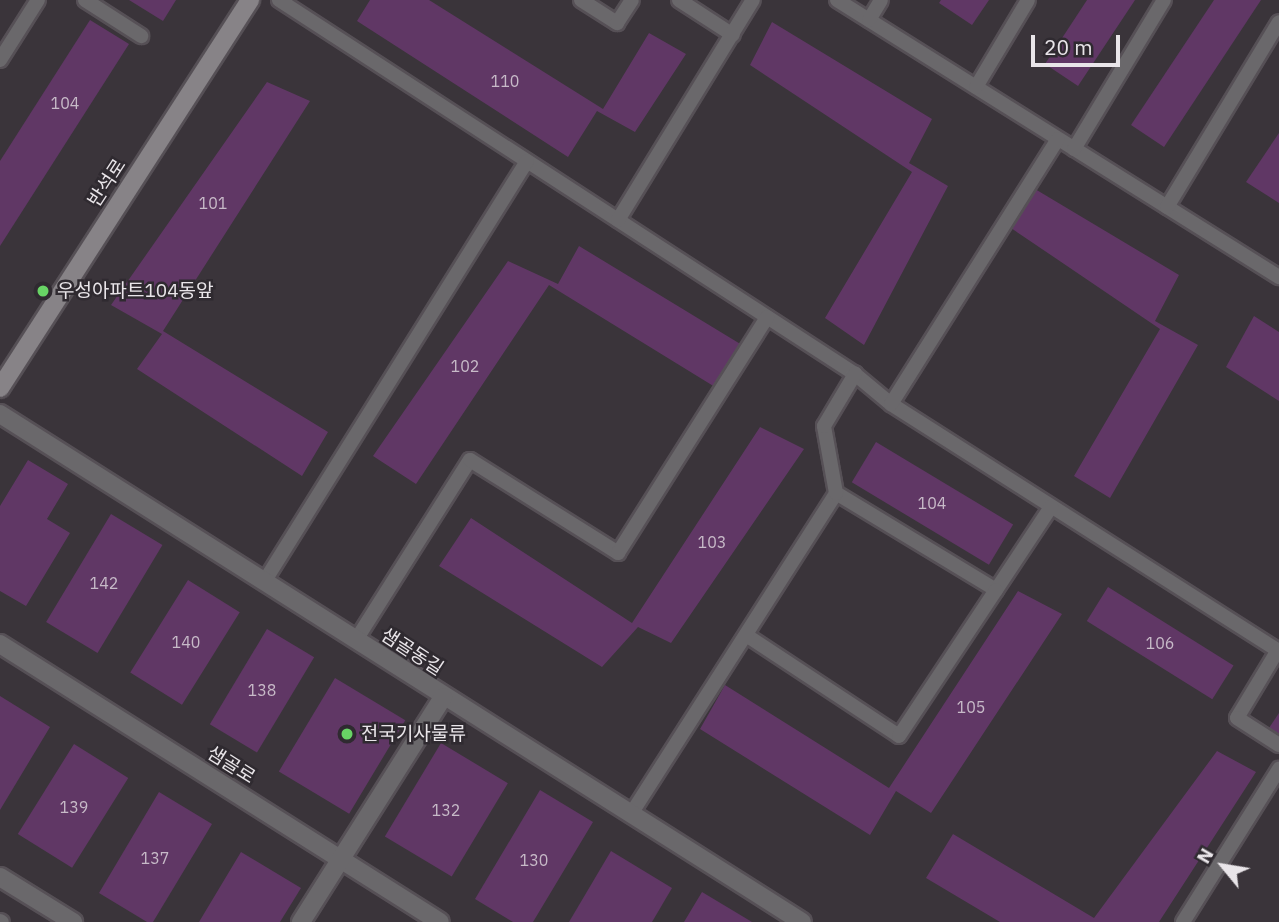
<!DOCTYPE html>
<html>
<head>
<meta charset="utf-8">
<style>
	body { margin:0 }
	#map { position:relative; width:1279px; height:922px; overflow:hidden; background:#3a343a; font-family:"IBM Plex Sans","Noto Sans KR",sans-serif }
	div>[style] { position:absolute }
	.building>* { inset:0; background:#603765; transform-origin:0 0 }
	.roads { filter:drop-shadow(2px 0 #565056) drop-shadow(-2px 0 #565056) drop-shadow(0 2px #565056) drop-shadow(0 -2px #565056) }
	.lane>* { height:14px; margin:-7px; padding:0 7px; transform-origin:7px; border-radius:7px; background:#6a686b }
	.street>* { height:18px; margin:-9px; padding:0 9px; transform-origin:9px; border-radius:9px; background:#6a686b }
	.secondary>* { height:18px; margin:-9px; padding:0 9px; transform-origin:9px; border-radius:9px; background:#878387 }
	.dots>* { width:19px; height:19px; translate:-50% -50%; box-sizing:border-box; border:4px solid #2f2a30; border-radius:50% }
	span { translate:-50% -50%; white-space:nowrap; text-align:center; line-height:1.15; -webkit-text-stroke:5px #2f2a30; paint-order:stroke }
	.number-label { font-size:16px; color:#c7bac8 }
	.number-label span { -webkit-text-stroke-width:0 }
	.street-label { font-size:19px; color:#e9e5e9 }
	.poi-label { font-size:19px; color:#e9e5e9 }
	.left { translate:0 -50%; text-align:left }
	.north { position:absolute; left:1188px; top:831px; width:70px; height:70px; -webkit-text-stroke:5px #2f2a30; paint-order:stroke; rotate:300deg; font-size:19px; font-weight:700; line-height:28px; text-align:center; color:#e9e5e9 }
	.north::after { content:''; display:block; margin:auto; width:24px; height:32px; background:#e9e5e9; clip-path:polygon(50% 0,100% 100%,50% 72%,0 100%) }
	.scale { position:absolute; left:1031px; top:35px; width:89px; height:32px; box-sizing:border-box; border:4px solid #e9e5e9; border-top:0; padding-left:9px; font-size:21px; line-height:24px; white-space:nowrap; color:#e9e5e9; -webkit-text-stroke:5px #2f2a30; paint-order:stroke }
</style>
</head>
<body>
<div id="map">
	<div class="building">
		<div style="clip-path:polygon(129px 0,176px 0,163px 21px)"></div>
		<div style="clip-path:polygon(370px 0,429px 0,603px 109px,649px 33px,686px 54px,635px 132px,597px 111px,568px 157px,357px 21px)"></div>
		<div style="clip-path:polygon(941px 0,989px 0,972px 25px,939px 3px)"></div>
		<div style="clip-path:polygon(1087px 0,1135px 0,1078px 86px,1045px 64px)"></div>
		<div style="clip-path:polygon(1214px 0,1261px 0,1164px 147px,1131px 125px)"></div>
		<div style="clip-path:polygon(90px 20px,129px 44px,0 246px,0 161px)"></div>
		<div style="clip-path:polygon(772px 22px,932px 119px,909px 163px,948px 186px,864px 345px,825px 318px,912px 172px,750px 65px)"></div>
		<div style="clip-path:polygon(267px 82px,310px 101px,163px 331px,328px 432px,302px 476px,137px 369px,162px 334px,111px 305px)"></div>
		<div style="clip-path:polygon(1279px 133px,1279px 203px,1246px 182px)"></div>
		<div style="clip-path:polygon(1035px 189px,1179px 275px,1155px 321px,1198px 345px,1110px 498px,1074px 476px,1160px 329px,1011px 228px)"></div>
		<div style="clip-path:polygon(579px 246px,742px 345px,715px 387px,549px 285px,416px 484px,373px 456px,508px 261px,558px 284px)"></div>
		<div style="clip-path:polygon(1254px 316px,1279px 332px,1279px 401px,1226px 367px)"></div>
		<div style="clip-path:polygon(760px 427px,804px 449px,671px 643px,638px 627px,602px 667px,439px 566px,471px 518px,632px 623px)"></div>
		<div style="left:876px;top:442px;width:160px;height:47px;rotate:31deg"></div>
		<div style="clip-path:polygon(28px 460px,68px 484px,47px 519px,70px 533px,26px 606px,0 591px,0 506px)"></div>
		<div style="left:111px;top:514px;width:60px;height:126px;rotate:31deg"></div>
		<div style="left:188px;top:580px;width:61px;height:109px;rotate:32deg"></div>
		<div style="left:1108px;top:587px;width:148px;height:40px;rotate:32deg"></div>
		<div style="clip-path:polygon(1018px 591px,1062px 614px,931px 813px,896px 791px,870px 835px,700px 729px,725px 685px,889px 788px)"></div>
		<div style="left:267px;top:629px;width:55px;height:111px;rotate:31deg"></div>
		<div style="left:335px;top:678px;width:82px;height:109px;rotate:31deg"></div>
		<div style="clip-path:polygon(0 696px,50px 727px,0 810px)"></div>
		<div style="clip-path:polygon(1279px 713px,1279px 734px,1269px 728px)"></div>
		<div style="left:441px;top:743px;width:78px;height:109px;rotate:31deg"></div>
		<div style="left:74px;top:744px;width:64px;height:106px;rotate:32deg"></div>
		<div style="clip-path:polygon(1217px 751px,1256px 772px,1159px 922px,1000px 922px,926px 878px,953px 834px,1094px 918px)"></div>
		<div style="clip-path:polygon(540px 790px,593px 822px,533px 922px,513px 922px,475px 899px)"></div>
		<div style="clip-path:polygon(159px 792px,212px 824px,153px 922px,147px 922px,99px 893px)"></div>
		<div style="clip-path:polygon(611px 851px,672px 888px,652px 922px,569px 922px)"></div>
		<div style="clip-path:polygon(241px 852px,301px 888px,280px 922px,199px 922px)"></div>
		<div style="clip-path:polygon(702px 892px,752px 922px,684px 922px)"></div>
	</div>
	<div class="roads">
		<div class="lane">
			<div style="left:85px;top:0;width:67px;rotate:32.7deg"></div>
			<div style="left:279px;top:0;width:687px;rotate:33deg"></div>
			<div style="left:855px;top:374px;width:47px;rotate:39.8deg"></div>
			<div style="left:891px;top:404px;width:460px;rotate:32.5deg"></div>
			<div style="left:581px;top:0;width:43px;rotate:32.6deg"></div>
			<div style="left:617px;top:23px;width:27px;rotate:-57deg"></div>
			<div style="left:679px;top:0;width:64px;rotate:32.9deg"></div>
			<div style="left:837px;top:0;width:522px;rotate:32.08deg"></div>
			<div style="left:869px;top:20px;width:23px;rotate:-59deg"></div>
			<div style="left:0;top:60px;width:71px;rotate:-57.7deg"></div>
			<div style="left:976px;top:87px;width:101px;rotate:-59.1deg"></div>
			<div style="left:1074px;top:149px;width:174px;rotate:-58.9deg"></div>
			<div style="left:1167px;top:207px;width:216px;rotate:-58.8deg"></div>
			<div style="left:618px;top:220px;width:258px;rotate:-58.5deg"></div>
			<div style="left:891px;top:404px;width:313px;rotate:-57.8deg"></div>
			<div style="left:836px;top:493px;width:187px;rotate:31.2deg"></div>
			<div style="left:996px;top:590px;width:100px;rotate:-56.5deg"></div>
			<div style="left:264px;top:582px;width:496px;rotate:-58deg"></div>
			<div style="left:746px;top:635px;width:183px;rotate:33.4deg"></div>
			<div style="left:899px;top:736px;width:175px;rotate:-56.4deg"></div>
			<div style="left:356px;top:640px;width:213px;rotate:-57.7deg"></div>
			<div style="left:470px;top:460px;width:175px;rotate:32.1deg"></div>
			<div style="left:618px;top:553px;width:279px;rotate:-57.7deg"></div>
			<div style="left:1278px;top:650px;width:79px;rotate:121.1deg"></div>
			<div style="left:1237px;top:718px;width:50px;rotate:32.7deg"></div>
			<div style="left:631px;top:814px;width:381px;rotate:-57.4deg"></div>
			<div style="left:836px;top:493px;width:68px;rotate:-100.2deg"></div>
			<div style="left:824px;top:426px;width:61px;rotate:-59.2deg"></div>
			<div style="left:0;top:921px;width:2px;rotate:27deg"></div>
			<div style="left:1183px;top:922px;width:181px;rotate:-57.9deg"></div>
		</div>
		<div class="street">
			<div style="left:0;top:414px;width:949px;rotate:32.35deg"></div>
			<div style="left:0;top:644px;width:520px;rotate:32.29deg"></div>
			<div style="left:0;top:877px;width:86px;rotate:31.7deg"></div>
			<div style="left:301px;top:922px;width:266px;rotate:-57.7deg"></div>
		</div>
		<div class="secondary">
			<div style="left:0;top:388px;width:462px;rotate:-57.2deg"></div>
		</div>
	</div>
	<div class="dots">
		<div style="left:43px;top:291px;background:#68d465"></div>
		<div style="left:347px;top:734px;background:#68d465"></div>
	</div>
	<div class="number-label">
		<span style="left:505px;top:81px">110</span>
		<span style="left:65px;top:103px">104</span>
		<span style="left:213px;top:203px">101</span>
		<span style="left:465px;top:366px">102</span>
		<span style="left:932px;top:503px">104</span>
		<span style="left:712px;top:542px">103</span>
		<span style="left:104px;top:583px">142</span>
		<span style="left:186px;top:642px">140</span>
		<span style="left:1160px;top:643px">106</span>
		<span style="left:262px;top:690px">138</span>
		<span style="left:971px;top:707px">105</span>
		<span style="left:74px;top:807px">139</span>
		<span style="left:446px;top:810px">132</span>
		<span style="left:155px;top:858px">137</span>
		<span style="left:534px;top:860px">130</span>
	</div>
	<div class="street-label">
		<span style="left:107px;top:183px;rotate:-57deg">반석로</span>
		<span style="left:412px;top:652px;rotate:33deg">샘골동길</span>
		<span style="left:231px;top:765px;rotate:32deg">샘골로</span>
	</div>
	<div class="poi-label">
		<span class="left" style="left:57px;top:291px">우성아파트104동앞</span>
		<span class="left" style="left:361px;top:734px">전국기사물류</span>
	</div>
	<div class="north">N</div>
	<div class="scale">20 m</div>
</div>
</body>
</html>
